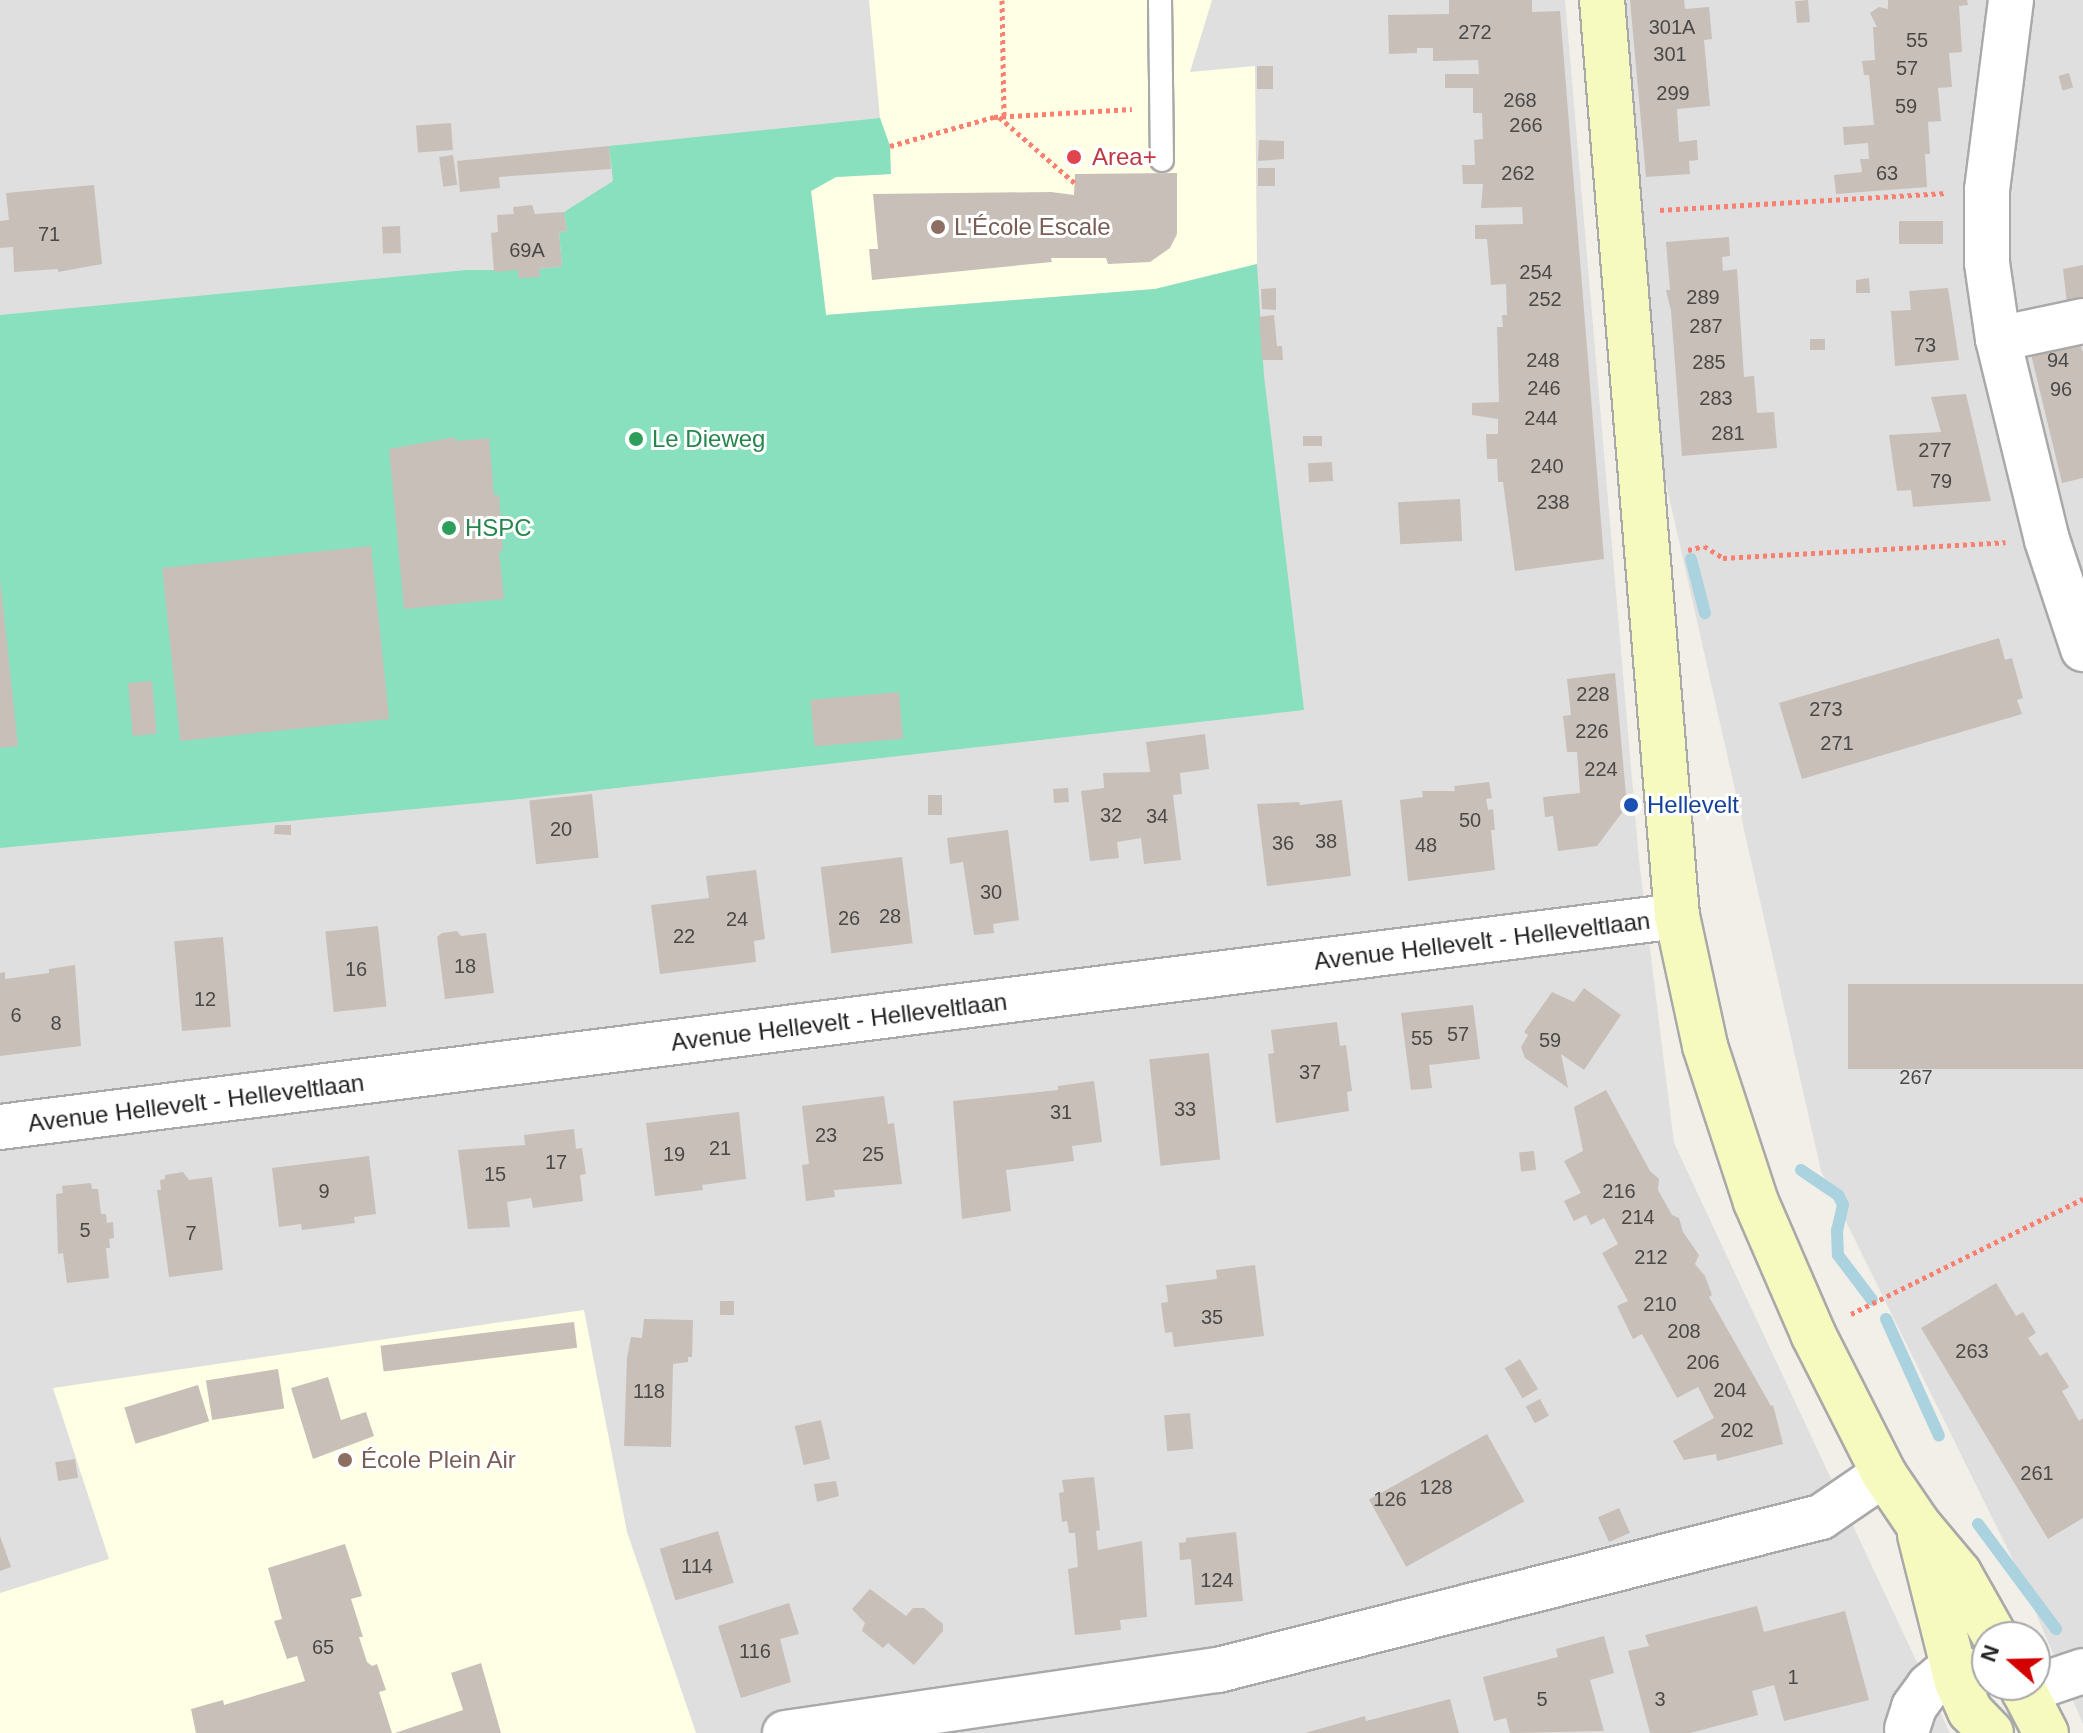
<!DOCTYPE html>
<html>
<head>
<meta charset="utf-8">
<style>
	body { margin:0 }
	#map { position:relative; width:2083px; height:1733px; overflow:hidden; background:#f2efe9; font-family:Arial,sans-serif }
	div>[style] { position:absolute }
	.residential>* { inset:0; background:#e0dfdf }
	.education>* { inset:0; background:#ffffe5 }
	.pitch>* { inset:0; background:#88e0be }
	.stream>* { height:12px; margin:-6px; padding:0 6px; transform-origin:6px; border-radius:6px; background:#aad3df }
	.building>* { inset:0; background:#c7bfb8; transform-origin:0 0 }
	.path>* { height:5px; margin-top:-2.5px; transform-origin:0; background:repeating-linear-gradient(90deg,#fa8072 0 4px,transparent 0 8px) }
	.roads { filter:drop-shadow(2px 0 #a9a9a9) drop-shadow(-2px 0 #a9a9a9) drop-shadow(0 2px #a9a9a9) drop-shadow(0 -2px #a9a9a9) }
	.service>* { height:22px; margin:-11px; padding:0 11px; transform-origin:11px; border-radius:11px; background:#fff }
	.minor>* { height:44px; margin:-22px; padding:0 22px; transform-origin:22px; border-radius:22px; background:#fff }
	.secondary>* { height:44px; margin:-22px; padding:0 22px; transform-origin:22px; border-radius:22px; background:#f7fabf }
	.dots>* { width:22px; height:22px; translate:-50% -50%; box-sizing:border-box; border:4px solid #fff; border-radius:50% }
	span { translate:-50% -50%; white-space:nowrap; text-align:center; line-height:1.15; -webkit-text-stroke:6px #fff; paint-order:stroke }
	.number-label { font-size:20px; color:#4b4948 }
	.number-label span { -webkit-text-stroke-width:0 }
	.health-label { font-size:24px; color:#be3a42 }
	.left { translate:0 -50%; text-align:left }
	.education-label { font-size:24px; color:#785e54 }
	.leisure-label { font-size:24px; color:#27864d }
	.transit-label { font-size:24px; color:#164399 }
	.street-label { font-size:24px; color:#222 }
	.north { position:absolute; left:1971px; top:1621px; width:80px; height:80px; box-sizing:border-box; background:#fff; border:2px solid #a7a7a7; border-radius:50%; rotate:290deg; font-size:22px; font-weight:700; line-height:32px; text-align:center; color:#222 }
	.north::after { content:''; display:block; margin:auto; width:28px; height:36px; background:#d40000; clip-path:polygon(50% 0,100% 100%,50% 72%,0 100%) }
</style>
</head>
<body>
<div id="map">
	<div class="residential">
		<div style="clip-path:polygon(0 0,1565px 0,1639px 860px,1674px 1143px,1950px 1733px,0 1733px)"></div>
		<div style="clip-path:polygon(1622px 0,2083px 0,2083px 1724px,2014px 1562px,1821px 1171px,1660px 457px)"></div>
	</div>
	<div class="education">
		<div style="clip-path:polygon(869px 0,1212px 0,1190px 72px,1255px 66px,1257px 264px,1155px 289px,826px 315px,811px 191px,836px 177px,890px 174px,890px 146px,880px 118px)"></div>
		<div style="clip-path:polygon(584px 1310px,627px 1532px,696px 1733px,0 1733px,0 1593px,109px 1559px,53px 1388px)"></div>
	</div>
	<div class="pitch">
		<div style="clip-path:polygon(880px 118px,890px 146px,891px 174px,836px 177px,811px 191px,826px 315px,1155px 289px,1257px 264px,1264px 376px,1304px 710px,511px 800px,0 848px,0 315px,466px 270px,518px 270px,518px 278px,539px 269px,562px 266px,559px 232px,567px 231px,564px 212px,613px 181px,609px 146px)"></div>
	</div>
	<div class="stream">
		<div style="left:1691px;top:559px;width:56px;rotate:75.5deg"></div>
		<div style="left:1801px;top:1170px;width:45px;rotate:34deg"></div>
		<div style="left:1838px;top:1195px;width:11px;rotate:63deg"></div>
		<div style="left:1843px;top:1205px;width:26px;rotate:103deg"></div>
		<div style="left:1837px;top:1230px;width:25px;rotate:88deg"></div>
		<div style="left:1838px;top:1255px;width:56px;rotate:52.9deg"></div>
		<div style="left:1886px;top:1319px;width:128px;rotate:65.6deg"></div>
		<div style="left:1978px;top:1524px;width:131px;rotate:53.4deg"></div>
	</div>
	<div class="building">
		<div style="clip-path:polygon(1449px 0,1532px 0,1532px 12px,1560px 11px,1604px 559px,1515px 571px,1503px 482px,1498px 482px,1497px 459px,1487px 459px,1486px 434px,1498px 434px,1498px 419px,1472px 415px,1472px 403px,1499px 402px,1497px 327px,1503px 327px,1502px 315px,1507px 315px,1506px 284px,1491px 285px,1487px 239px,1475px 239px,1475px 225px,1523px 224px,1522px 207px,1481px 208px,1483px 184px,1463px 184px,1462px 165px,1475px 165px,1474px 140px,1483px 139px,1482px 113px,1473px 113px,1473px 88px,1445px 88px,1445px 74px,1479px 74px,1478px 60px,1433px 61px,1433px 48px,1417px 48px,1417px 53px,1389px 54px,1388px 15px,1449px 14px)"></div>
		<div style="clip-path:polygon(1630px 0,1684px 0,1685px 9px,1709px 7px,1712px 39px,1704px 40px,1710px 106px,1677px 109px,1679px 142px,1697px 140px,1698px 160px,1689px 161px,1690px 174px,1646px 177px)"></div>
		<div style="left:1808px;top:0;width:22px;height:13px;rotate:85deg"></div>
		<div style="clip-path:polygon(1888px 0,1967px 0,1968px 5px,1959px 6px,1962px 52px,1949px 53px,1952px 87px,1938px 88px,1941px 121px,1928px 122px,1930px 154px,1925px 154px,1927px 187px,1836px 194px,1834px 175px,1862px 172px,1860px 159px,1869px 159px,1868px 143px,1844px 145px,1843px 127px,1874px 125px,1869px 75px,1864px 75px,1862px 61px,1875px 60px,1873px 27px,1877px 27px,1870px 13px,1879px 7px,1888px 9px)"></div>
		<div style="left:1273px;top:66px;width:23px;height:16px;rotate:90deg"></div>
		<div style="left:2069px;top:73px;width:15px;height:11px;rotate:74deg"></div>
		<div style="left:451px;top:123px;width:27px;height:35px;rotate:86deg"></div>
		<div style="clip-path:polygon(1259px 140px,1284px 141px,1284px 159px,1258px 161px)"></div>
		<div style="clip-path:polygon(609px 146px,611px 169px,499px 177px,500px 188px,460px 192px,457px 161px)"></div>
		<div style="left:453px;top:155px;width:30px;height:14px;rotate:82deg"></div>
		<div style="left:1258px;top:168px;width:17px;height:18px"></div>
		<div style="clip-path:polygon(1177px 173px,1177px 234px,1170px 248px,1150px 262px,1108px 264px,1106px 258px,1051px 258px,1052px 262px,872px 280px,869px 249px,878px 249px,873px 194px,1051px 192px,1074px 195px,1075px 174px)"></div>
		<div style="clip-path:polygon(94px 185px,102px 264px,58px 272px,58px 269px,14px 272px,13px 247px,0 248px,0 221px,9px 220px,6px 193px)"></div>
		<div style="clip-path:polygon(532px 205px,535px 214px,564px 212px,567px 231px,559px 232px,562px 266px,539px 269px,540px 277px,518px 278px,518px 270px,494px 272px,491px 233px,498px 232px,497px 215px,514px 214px,513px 207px)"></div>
		<div style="left:1943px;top:221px;width:23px;height:44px;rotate:90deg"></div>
		<div style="left:400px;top:226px;width:27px;height:18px;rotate:88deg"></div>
		<div style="clip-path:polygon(1729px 237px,1730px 256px,1722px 257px,1723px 271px,1737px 269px,1744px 377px,1754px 376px,1757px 413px,1774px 412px,1777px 448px,1682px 456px,1671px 311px,1666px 290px,1670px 290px,1666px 242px)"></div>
		<div style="clip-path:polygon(2083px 265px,2083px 309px,2067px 303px,2063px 269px)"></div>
		<div style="clip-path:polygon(1869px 278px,1870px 293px,1856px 293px,1856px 280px)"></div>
		<div style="clip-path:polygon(1276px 288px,1276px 310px,1262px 309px,1261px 289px)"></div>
		<div style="clip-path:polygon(1948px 288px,1959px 360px,1895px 366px,1891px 311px,1911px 310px,1909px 291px)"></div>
		<div style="clip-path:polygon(1274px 315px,1277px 346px,1282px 346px,1283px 360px,1262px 360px,1259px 317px)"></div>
		<div style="clip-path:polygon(2077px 338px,2083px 352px,2083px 478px,2062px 483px,2030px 350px)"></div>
		<div style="left:1825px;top:339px;width:11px;height:15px;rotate:90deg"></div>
		<div style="clip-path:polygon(1966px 394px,1991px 501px,1913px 507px,1911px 490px,1897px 491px,1889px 435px,1941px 432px,1931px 397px)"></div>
		<div style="left:1303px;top:436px;width:19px;height:10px"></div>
		<div style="clip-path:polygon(455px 437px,455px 441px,489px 438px,494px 495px,499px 495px,503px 551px,499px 551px,504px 599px,404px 609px,389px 449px)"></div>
		<div style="left:1332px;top:462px;width:19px;height:24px;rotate:87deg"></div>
		<div style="left:1460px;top:499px;width:42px;height:62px;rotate:87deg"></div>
		<div style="left:371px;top:546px;width:174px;height:210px;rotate:84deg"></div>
		<div style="clip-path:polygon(0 578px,18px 746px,0 748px)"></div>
		<div style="clip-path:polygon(1999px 638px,2005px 660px,2012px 658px,2023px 698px,2017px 700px,2022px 714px,1802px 779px,1779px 703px)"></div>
		<div style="clip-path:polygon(1615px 673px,1627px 806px,1597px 846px,1558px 851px,1553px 816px,1545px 817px,1543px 797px,1580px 793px,1577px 752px,1567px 752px,1563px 716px,1571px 715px,1567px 679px)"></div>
		<div style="left:152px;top:681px;width:53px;height:24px;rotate:85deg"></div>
		<div style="left:899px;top:692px;width:47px;height:89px;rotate:85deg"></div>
		<div style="clip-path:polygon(1205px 734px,1209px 769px,1180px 773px,1182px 794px,1173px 795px,1181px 860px,1144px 864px,1141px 838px,1117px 842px,1119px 858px,1090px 861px,1081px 791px,1104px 788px,1103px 773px,1150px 772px,1146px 742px)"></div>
		<div style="clip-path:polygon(1489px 782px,1492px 798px,1486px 799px,1488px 810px,1493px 809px,1495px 830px,1491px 830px,1495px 870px,1408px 881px,1400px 800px,1423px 797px,1422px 791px,1455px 791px,1454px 786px)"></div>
		<div style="left:1068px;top:788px;width:14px;height:15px;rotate:86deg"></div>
		<div style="left:592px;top:794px;width:64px;height:63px;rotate:84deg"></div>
		<div style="left:928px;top:795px;width:14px;height:20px"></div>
		<div style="clip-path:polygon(1342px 800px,1351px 876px,1267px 886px,1257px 804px,1299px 802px,1300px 805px)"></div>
		<div style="clip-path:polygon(275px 825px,291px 825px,291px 835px,274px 834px)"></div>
		<div style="clip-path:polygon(1008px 830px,1019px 920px,993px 924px,994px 933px,974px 935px,963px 862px,950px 864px,947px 838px)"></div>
		<div style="left:902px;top:857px;width:87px;height:82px;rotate:83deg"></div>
		<div style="clip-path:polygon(756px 870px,765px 939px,754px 941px,756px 962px,660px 974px,651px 905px,709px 898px,706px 876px)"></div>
		<div style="left:378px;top:926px;width:81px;height:53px;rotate:84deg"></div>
		<div style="clip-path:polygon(457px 931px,461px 936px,486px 933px,494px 993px,445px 999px,437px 937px,442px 933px)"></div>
		<div style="left:223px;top:937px;width:90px;height:49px;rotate:85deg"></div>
		<div style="clip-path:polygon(75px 965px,81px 1046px,0 1056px,0 973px,5px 972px,5px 979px,49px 973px,49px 969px)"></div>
		<div style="left:2083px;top:984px;width:85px;height:235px;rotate:90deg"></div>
		<div style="clip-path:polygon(1584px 988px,1621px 1015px,1584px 1070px,1561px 1054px,1568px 1088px,1525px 1058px,1521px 1047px,1528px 1035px,1524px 1032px,1552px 992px,1574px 1002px)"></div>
		<div style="clip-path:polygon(1473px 1005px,1480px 1059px,1429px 1065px,1432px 1088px,1411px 1090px,1401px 1013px)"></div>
		<div style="clip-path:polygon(1337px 1022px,1340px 1046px,1346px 1045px,1352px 1091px,1347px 1092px,1349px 1111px,1276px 1123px,1268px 1054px,1274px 1053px,1271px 1030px)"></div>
		<div style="left:1209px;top:1053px;width:107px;height:60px;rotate:84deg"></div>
		<div style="clip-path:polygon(1094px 1081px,1102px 1142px,1072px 1146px,1074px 1161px,1006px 1170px,1011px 1211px,962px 1219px,953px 1101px,1058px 1090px,1058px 1086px)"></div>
		<div style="clip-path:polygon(1606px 1090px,1650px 1171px,1659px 1179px,1658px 1190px,1672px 1215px,1679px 1218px,1683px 1232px,1699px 1255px,1695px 1264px,1705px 1276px,1712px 1295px,1709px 1297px,1771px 1406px,1773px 1405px,1783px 1444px,1717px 1461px,1716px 1454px,1684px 1460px,1673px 1441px,1714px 1418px,1698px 1387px,1677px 1398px,1642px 1334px,1633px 1339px,1617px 1306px,1628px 1301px,1602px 1253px,1618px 1244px,1604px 1218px,1591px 1225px,1586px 1215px,1574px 1221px,1564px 1201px,1581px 1193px,1564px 1161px,1583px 1151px,1574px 1107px)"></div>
		<div style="clip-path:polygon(884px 1096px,888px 1124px,894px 1123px,902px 1184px,834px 1190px,835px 1197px,806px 1201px,802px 1165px,809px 1164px,802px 1106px)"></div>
		<div style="clip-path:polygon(739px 1112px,746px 1179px,702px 1185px,703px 1190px,655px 1196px,646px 1123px)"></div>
		<div style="clip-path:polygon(574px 1129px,576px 1149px,582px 1148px,586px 1174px,580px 1175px,583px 1201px,533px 1208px,531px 1198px,507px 1202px,510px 1227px,468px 1229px,458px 1150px,525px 1145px,524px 1135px)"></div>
		<div style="left:1534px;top:1151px;width:19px;height:15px;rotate:84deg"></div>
		<div style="clip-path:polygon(369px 1156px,376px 1214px,354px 1217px,355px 1223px,302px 1230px,301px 1224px,279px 1227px,272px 1168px)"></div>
		<div style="clip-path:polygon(183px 1172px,189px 1180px,212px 1177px,223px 1270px,169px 1277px,157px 1190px,161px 1190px,160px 1180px,165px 1179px,165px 1175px)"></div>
		<div style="clip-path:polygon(91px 1183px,92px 1189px,98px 1189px,101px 1214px,106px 1214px,107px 1223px,113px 1222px,114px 1238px,109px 1239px,110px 1248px,106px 1248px,109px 1278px,67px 1283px,63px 1253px,58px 1254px,56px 1194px,63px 1193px,62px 1186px)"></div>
		<div style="clip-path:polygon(1255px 1265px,1264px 1336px,1174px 1347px,1172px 1332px,1165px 1333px,1161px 1303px,1168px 1302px,1166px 1285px,1217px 1279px,1216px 1270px)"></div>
		<div style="clip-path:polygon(1996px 1283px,2016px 1316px,2023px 1312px,2036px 1333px,2028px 1338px,2040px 1356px,2047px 1352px,2069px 1387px,2062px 1391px,2079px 1421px,2083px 1418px,2083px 1518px,2048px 1539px,1921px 1328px)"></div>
		<div style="left:734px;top:1301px;width:14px;height:14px;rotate:90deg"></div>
		<div style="clip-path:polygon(644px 1319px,693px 1320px,692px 1357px,688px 1357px,688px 1362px,673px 1364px,671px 1447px,624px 1446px,627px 1357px,631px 1337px,642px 1338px)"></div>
		<div style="left:574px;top:1322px;width:26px;height:195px;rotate:83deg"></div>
		<div style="left:1520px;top:1359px;width:35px;height:18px;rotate:59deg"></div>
		<div style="left:278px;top:1369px;width:40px;height:73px;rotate:81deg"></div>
		<div style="clip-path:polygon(328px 1377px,341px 1420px,366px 1412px,374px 1436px,313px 1459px,291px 1388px)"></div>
		<div style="left:198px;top:1385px;width:38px;height:77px;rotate:73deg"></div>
		<div style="left:1540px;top:1399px;width:19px;height:16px;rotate:62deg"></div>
		<div style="left:1190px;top:1413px;width:36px;height:26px;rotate:85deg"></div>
		<div style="left:821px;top:1420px;width:40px;height:27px;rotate:77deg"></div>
		<div style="left:1487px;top:1434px;width:77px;height:135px;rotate:61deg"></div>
		<div style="left:75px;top:1459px;width:19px;height:20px;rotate:81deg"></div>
		<div style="clip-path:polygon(1094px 1477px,1100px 1530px,1096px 1531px,1098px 1550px,1142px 1541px,1147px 1617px,1120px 1620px,1121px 1630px,1075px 1635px,1068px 1569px,1078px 1567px,1075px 1533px,1069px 1533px,1067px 1521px,1062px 1522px,1059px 1493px,1064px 1492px,1062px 1480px)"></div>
		<div style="clip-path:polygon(836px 1481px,839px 1496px,817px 1502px,814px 1484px)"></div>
		<div style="left:1619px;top:1508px;width:27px;height:23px;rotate:66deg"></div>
		<div style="left:718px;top:1531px;width:54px;height:61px;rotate:73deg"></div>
		<div style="clip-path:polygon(1236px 1532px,1243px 1601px,1195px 1605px,1191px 1559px,1180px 1560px,1179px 1543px,1186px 1542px,1186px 1538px)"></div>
		<div style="clip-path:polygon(0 1536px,11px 1567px,0 1571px)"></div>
		<div style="clip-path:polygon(345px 1544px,362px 1596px,351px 1599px,363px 1637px,359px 1637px,367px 1662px,372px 1666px,377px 1664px,386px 1690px,379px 1692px,392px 1733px,196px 1733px,191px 1709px,223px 1700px,224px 1705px,305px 1681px,297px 1656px,287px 1659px,274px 1621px,282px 1619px,268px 1568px)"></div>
		<div style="clip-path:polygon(870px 1589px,906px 1616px,913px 1608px,924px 1608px,943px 1624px,943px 1631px,914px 1665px,888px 1643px,883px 1648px,862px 1631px,865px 1623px,852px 1609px)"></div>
		<div style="clip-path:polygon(789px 1603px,799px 1634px,780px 1639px,791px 1682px,741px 1698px,718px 1626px)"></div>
		<div style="clip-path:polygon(1757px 1606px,1764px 1632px,1845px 1611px,1869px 1700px,1784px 1721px,1774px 1685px,1752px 1691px,1758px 1715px,1690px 1733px,1650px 1733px,1628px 1651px,1649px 1646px,1645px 1635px)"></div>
		<div style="clip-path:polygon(1604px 1636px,1614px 1673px,1590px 1680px,1604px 1731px,1510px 1733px,1506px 1718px,1494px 1721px,1483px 1677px,1558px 1657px,1556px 1649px)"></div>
		<div style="clip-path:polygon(481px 1663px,501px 1733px,395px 1733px,463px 1710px,451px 1673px)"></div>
		<div style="clip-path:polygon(1450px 1699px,1459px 1733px,1305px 1733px,1365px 1716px,1366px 1721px)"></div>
	</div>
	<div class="path">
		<div style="left:1002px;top:0;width:116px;rotate:89deg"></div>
		<div style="left:999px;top:117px;width:101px;rotate:41deg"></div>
		<div style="left:890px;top:146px;width:108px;rotate:-15.6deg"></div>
		<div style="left:994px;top:117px;width:138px;rotate:-3.3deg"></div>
		<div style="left:1660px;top:210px;width:287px;rotate:-3.4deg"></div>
		<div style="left:1688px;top:550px;width:16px;rotate:-14deg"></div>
		<div style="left:1704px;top:546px;width:22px;rotate:32deg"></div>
		<div style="left:1723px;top:558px;width:283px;rotate:-3.2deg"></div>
		<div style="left:1851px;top:1314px;width:259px;rotate:-26.4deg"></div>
	</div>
	<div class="roads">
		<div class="service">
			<div style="left:1160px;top:0;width:160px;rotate:89.3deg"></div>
		</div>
		<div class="minor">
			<div style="left:2011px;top:0;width:192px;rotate:97.2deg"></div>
			<div style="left:1987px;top:190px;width:73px;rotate:90deg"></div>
			<div style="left:1987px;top:263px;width:77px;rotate:81.8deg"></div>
			<div style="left:1998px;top:339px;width:207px;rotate:76.3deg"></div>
			<div style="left:2047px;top:540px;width:115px;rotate:71.7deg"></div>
			<div style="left:1998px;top:339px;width:87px;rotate:-12deg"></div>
			<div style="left:0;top:1127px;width:1690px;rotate:-7.17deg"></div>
			<div style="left:2024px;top:1691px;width:62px;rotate:-18.7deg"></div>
			<div style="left:1907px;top:1729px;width:23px;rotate:-72deg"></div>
			<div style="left:1914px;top:1707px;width:26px;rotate:-54deg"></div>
			<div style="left:1929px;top:1686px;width:14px;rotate:-39deg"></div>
			<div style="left:1940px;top:1677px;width:15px;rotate:-20deg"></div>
			<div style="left:1954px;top:1672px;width:33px;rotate:-2deg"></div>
			<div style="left:785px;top:1733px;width:438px;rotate:-8.3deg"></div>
			<div style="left:1218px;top:1670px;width:622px;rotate:-14.24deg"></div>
			<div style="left:1821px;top:1517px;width:76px;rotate:-34.3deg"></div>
		</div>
		<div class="secondary">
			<div style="left:1602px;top:0;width:919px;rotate:85.32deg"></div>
			<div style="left:1677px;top:916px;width:133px;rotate:77.8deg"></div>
			<div style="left:1705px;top:1046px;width:164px;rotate:71.9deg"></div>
			<div style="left:1756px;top:1202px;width:144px;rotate:66.6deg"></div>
			<div style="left:1813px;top:1334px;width:157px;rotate:63.1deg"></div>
			<div style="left:1884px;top:1474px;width:60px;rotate:55.8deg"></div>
			<div style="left:1918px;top:1524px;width:64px;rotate:50.1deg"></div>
			<div style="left:1959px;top:1573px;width:73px;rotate:60.6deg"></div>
			<div style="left:1920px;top:1535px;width:152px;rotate:75.9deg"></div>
			<div style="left:1957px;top:1682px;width:32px;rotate:66deg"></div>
			<div style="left:1970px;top:1711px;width:30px;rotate:46deg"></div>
			<div style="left:2021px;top:1685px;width:54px;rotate:62.5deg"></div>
		</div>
	</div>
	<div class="dots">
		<div style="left:1074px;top:157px;background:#e0444e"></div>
		<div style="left:938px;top:227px;background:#8d6e63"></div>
		<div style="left:636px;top:439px;background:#2e9e5b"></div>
		<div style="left:449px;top:528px;background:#2e9e5b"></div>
		<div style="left:1631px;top:805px;background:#1a4fb4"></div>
		<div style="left:345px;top:1460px;background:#8d6e63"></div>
	</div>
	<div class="number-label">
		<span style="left:1672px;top:27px">301A</span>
		<span style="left:1475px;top:32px">272</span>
		<span style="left:1917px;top:40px">55</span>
		<span style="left:1670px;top:54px">301</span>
		<span style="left:1907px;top:68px">57</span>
		<span style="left:1673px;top:93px">299</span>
		<span style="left:1520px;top:100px">268</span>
		<span style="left:1906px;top:106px">59</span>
		<span style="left:1526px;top:125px">266</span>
		<span style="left:1518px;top:173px">262</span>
		<span style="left:1887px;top:173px">63</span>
		<span style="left:49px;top:234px">71</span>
		<span style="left:527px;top:250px">69A</span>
		<span style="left:1536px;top:272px">254</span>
		<span style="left:1703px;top:297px">289</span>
		<span style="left:1545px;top:299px">252</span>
		<span style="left:1706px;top:326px">287</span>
		<span style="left:1925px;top:345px">73</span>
		<span style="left:1543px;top:360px">248</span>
		<span style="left:2058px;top:360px">94</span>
		<span style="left:1709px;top:362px">285</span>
		<span style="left:1544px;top:388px">246</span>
		<span style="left:2061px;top:389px">96</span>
		<span style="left:1716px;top:398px">283</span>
		<span style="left:1541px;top:418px">244</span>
		<span style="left:1728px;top:433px">281</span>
		<span style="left:1935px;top:450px">277</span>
		<span style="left:1547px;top:466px">240</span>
		<span style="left:1941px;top:481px">79</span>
		<span style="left:1553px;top:502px">238</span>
		<span style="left:1593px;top:694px">228</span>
		<span style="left:1826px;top:709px">273</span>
		<span style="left:1592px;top:731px">226</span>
		<span style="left:1837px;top:743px">271</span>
		<span style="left:1601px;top:769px">224</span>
		<span style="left:1111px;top:815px">32</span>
		<span style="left:1157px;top:816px">34</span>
		<span style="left:1470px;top:820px">50</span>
		<span style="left:561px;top:829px">20</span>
		<span style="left:1326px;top:841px">38</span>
		<span style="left:1283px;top:843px">36</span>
		<span style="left:1426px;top:845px">48</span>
		<span style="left:991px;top:892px">30</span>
		<span style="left:890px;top:916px">28</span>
		<span style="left:849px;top:918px">26</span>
		<span style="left:737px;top:919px">24</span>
		<span style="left:684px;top:936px">22</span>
		<span style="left:465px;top:966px">18</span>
		<span style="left:356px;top:969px">16</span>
		<span style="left:205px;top:999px">12</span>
		<span style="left:16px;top:1015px">6</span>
		<span style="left:56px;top:1023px">8</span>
		<span style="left:1458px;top:1034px">57</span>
		<span style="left:1422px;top:1038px">55</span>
		<span style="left:1550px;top:1040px">59</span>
		<span style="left:1310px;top:1072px">37</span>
		<span style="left:1916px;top:1077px">267</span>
		<span style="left:1185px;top:1109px">33</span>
		<span style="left:1061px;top:1112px">31</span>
		<span style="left:826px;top:1135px">23</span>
		<span style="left:720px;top:1148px">21</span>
		<span style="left:674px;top:1154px">19</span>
		<span style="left:873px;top:1154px">25</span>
		<span style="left:556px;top:1162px">17</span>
		<span style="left:495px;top:1174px">15</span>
		<span style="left:324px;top:1191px">9</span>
		<span style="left:1619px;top:1191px">216</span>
		<span style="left:1638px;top:1217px">214</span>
		<span style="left:85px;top:1230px">5</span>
		<span style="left:191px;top:1233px">7</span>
		<span style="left:1651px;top:1257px">212</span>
		<span style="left:1660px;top:1304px">210</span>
		<span style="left:1212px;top:1317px">35</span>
		<span style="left:1684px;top:1331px">208</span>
		<span style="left:1972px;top:1351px">263</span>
		<span style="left:1703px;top:1362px">206</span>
		<span style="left:1730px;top:1390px">204</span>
		<span style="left:649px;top:1391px">118</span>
		<span style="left:1737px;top:1430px">202</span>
		<span style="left:2037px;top:1473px">261</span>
		<span style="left:1436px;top:1487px">128</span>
		<span style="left:1390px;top:1499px">126</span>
		<span style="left:697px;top:1566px">114</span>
		<span style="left:1217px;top:1580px">124</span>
		<span style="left:323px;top:1647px">65</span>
		<span style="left:755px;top:1651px">116</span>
		<span style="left:1793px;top:1677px">1</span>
		<span style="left:1542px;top:1699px">5</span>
		<span style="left:1660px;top:1699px">3</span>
	</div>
	<div class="health-label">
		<span class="left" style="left:1092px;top:157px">Area+</span>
	</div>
	<div class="education-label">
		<span class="left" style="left:954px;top:227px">L'École Escale</span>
		<span class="left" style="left:361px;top:1460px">École Plein Air</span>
	</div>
	<div class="leisure-label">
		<span class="left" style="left:652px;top:439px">Le Dieweg</span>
		<span class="left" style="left:465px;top:528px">HSPC</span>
	</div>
	<div class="transit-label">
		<span class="left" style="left:1647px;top:805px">Hellevelt</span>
	</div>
	<div class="street-label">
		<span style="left:1482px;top:941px;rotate:-7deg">Avenue Hellevelt - Helleveltlaan</span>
		<span style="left:839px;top:1022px;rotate:-7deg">Avenue Hellevelt - Helleveltlaan</span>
		<span style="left:196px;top:1103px;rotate:-7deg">Avenue Hellevelt - Helleveltlaan</span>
	</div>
	<div class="north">N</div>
</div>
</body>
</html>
